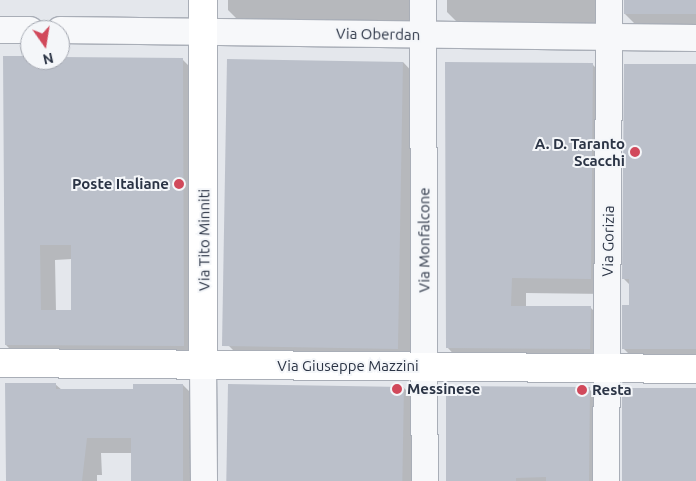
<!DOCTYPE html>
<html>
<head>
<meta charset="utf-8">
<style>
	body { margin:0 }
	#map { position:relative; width:696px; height:481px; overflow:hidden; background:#e4e7ec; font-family:Ubuntu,sans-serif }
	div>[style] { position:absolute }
	.shadow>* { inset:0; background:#0003 }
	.building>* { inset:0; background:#bbc0ca; transform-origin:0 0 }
	.roads { filter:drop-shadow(1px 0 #a9aeb7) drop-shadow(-1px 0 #a9aeb7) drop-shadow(0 1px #a9aeb7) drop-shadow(0 -1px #a9aeb7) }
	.minor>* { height:26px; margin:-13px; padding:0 13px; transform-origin:13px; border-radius:13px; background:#f7f8fa }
	.major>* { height:28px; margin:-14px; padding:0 14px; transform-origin:14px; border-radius:14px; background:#fff }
	.dots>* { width:14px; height:14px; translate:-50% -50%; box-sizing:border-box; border:2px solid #f4f6f9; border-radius:50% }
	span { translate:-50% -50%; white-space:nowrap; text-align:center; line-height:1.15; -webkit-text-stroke:4px #f4f6f9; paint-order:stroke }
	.street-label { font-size:15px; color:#2b3445 }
	.poi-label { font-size:15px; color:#2b3445; font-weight:700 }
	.right { translate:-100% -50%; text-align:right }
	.left { translate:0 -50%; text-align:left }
	.north { position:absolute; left:20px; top:20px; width:50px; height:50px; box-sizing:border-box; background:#f4f6f9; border:1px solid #a4a8b1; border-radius:50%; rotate:167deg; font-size:14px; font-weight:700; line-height:20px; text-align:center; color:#2b3445 }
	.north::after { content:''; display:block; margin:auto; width:18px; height:22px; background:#d1495b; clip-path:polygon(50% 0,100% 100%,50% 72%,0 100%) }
</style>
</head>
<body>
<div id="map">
	<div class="shadow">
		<div style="clip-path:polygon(228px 0,418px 0,418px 27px,244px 26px,228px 10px)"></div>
		<div style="clip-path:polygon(447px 0,609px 0,608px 28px,462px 27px,447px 12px)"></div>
		<div style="clip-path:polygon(625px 0,696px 0,696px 29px,640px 29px,625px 14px)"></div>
		<div style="clip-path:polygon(evenodd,30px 58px,183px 60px,198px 75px,198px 361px,21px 360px,6px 345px,30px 58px,72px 259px,72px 311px,56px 311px,55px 260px,72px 259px)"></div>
		<div style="clip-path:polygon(403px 62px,418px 78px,418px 362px,244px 361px,229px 346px)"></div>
		<div style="clip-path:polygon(593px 65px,608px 80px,606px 294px,526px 293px,526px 308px,590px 307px,605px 322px,605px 363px,462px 363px,447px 347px)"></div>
		<div style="clip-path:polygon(696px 66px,696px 363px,638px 363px,623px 348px,630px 306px,630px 285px,624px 279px)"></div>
		<div style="clip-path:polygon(55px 384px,62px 390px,134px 390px,183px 385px,198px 400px,198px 481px,132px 481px,132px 453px,101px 453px,102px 475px,97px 475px,97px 481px,7px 481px)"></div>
		<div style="clip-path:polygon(403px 387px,418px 402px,419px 481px,230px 481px)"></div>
		<div style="clip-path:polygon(589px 389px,604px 404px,604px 481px,448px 481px)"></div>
	</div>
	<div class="building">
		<div style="left:624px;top:0;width:72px;height:14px"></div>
		<div style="clip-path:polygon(evenodd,3px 56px,30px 56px,30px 60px,60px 60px,60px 57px,183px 58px,184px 346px,5px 345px,3px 56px,40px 245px,71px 245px,71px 310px,41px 310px,40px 245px)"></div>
		<div style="left:227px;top:59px;width:176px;height:287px;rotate:1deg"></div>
		<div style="clip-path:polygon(445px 62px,593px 63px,591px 279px,512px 278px,511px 306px,591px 306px,590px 349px,446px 348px)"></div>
		<div style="clip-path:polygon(624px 64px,696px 64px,696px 349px,622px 349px,622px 305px,629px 305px,629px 279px,622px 279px)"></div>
		<div style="clip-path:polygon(5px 383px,56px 383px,56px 389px,133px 389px,133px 384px,183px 384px,183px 481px,131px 481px,131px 438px,87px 438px,82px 481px,6px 481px)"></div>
		<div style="left:228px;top:384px;width:176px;height:97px;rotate:1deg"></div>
		<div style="clip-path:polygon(446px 386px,590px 387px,589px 481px,546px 481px,546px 477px,516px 478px,516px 481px,446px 481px)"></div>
		<div style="left:622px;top:388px;width:74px;height:93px"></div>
	</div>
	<div class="roads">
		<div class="minor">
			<div style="left:423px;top:0;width:481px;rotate:89.8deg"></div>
			<div style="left:0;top:30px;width:30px"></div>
			<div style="left:60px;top:30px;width:636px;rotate:0.72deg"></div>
			<div style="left:203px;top:365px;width:116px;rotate:89.5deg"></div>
			<div style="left:606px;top:481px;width:481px;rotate:-89.6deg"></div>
		</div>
		<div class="major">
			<div style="left:203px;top:0;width:365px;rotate:90deg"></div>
			<div style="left:0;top:363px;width:696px;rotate:0.49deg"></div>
		</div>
	</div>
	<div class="dots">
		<div style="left:635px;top:152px;background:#d1495b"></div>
		<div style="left:179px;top:184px;background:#d1495b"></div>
		<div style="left:397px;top:389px;background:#d1495b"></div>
		<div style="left:582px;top:390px;background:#d1495b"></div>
	</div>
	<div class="street-label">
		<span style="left:378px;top:34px;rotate:1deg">Via Oberdan</span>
		<span style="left:204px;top:240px;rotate:-90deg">Via Tito Minniti</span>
		<span style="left:424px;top:240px;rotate:-90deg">Via Monfalcone</span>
		<span style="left:608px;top:241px;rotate:-89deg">Via Gorizia</span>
		<span style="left:348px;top:366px">Via Giuseppe Mazzini</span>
	</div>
	<div class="poi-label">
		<span class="right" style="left:625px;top:152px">A. D. Taranto<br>Scacchi</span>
		<span class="right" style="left:169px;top:184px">Poste Italiane</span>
		<span class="left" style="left:407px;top:389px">Messinese</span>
		<span class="left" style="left:592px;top:390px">Resta</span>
	</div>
	<div class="north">N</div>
</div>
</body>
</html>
